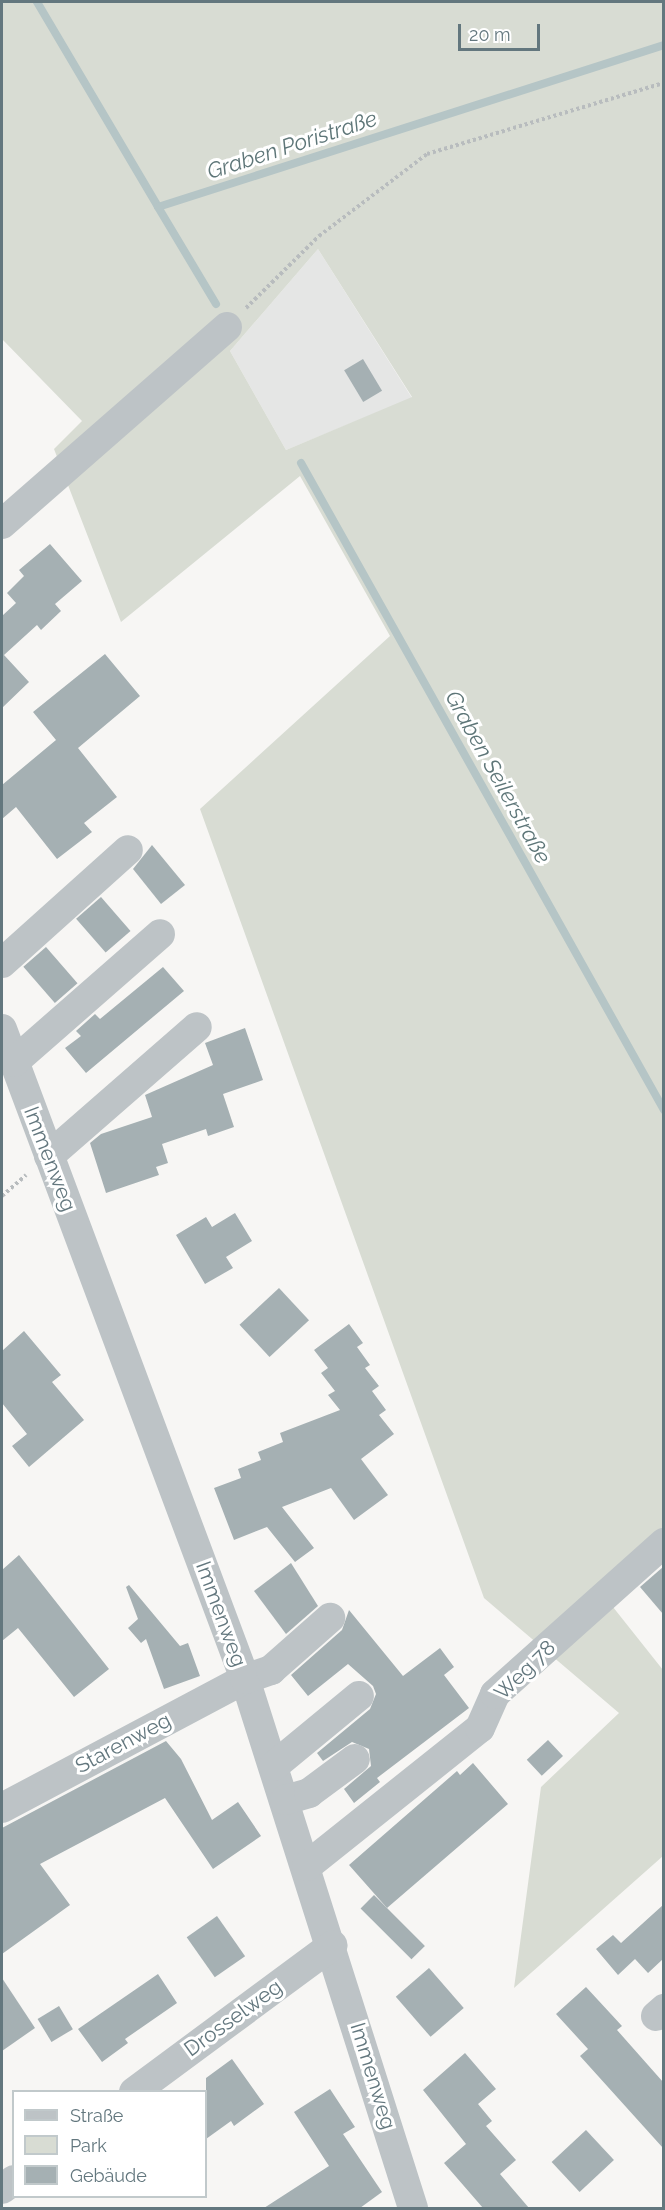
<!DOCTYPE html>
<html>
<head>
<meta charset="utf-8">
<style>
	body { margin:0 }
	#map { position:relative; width:665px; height:2210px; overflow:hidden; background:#f7f6f4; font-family:Raleway,sans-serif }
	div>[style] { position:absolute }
	.built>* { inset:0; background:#e5e6e5 }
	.green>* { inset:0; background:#d8dcd3 }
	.stream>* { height:8px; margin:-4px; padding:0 4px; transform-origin:4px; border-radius:4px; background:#b5c5c6 }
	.building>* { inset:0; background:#a5b0b3; transform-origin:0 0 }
	.path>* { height:4px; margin-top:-2px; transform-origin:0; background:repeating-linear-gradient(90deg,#b8bcbe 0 3px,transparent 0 6px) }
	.minor>* { height:30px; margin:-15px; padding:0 15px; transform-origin:15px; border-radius:15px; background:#bdc3c6 }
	span { translate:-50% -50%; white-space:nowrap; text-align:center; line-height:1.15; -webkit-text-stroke:6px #fff; paint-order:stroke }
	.street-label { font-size:21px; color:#63777e }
	.water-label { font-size:22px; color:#5e7678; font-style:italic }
	.frame { position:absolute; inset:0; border:3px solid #63777e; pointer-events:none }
	.legend { position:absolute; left:12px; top:2090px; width:195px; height:108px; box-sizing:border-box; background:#fff; border:2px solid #c1c9cb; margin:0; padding:8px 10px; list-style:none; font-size:18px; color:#63777e }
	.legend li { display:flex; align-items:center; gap:12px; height:30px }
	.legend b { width:30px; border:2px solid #c1c9cb }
	.scale { position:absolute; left:458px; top:24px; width:82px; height:27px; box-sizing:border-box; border:3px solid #63777e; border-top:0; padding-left:8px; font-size:18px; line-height:21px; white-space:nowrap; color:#63777e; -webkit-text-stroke:4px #fff; paint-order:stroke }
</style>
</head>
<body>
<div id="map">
	<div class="built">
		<div style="clip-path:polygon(318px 249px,412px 398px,286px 450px,230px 351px)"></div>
	</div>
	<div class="green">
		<div style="clip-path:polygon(evenodd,2px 2px,663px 2px,664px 1554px,609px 1602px,663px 1670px,663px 1856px,514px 1988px,541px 1787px,619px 1713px,484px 1598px,200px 809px,390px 636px,300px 476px,121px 622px,54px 449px,82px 421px,2px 339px,2px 2px,318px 249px,412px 397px,286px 450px,230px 351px,318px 249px)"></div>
	</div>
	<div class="stream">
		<div style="left:37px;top:2px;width:238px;rotate:59.4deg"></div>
		<div style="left:158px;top:207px;width:531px;rotate:-17.75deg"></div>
		<div style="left:158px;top:207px;width:113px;rotate:59.1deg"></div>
		<div style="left:301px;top:463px;width:742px;rotate:60.71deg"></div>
	</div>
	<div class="building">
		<div style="left:363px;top:359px;width:37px;height:22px;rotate:59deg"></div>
		<div style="clip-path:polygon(50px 544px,82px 581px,55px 604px,61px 611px,41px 630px,37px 625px,4px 655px,29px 682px,2px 708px,2px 616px,16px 603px,7px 593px,24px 576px,19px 570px)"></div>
		<div style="clip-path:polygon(105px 654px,140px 696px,78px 748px,117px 797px,84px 823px,92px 832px,57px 859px,16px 807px,2px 819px,2px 785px,56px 740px,33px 712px)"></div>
		<div style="clip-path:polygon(152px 845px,185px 885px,161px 904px,133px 869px)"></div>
		<div style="left:101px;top:897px;width:45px;height:33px;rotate:49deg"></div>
		<div style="left:46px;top:947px;width:48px;height:30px;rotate:49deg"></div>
		<div style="clip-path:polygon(163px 967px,184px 991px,86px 1073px,65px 1048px,81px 1036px,76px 1031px,95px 1014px,100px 1019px)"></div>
		<div style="clip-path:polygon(245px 1028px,263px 1080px,223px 1094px,234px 1127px,208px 1136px,206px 1129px,162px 1144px,168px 1163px,156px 1167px,159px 1175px,106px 1193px,90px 1143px,101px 1134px,152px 1117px,145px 1095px,213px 1065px,205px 1043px)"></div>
		<div style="clip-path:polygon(235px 1213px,252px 1241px,226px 1257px,233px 1268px,205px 1284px,176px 1235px,206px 1217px,212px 1227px)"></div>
		<div style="left:279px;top:1288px;width:44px;height:54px;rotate:47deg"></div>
		<div style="clip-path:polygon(349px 1324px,363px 1343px,357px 1347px,370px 1365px,365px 1368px,379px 1386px,372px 1391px,386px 1410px,379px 1415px,394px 1434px,361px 1459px,388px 1495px,354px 1520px,331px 1488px,282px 1507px,314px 1548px,295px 1562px,267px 1527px,234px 1540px,214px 1488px,241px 1478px,238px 1469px,261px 1460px,258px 1452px,283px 1442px,280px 1433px,340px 1410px,328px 1395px,335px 1391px,321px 1373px,328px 1368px,314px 1350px)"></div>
		<div style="clip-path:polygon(24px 1331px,61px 1375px,52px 1382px,84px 1420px,29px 1467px,12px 1446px,27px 1434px,2px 1403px,2px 1351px)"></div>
		<div style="clip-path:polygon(19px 1555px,109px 1669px,74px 1697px,18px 1628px,2px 1641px,2px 1570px)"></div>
		<div style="clip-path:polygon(291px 1563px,318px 1606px,286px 1634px,254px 1591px)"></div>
		<div style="clip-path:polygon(663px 1567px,663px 1614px,640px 1587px)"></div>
		<div style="clip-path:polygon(129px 1585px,180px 1646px,188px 1643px,200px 1676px,164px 1689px,146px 1639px,141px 1643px,128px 1628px,138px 1619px,126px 1587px)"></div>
		<div style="clip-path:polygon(349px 1610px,403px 1676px,440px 1648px,454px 1667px,444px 1675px,469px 1708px,377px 1778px,380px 1782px,354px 1803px,344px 1789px,371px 1766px,369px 1749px,352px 1742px,323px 1761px,317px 1753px,370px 1709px,376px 1694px,373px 1686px,348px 1664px,308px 1696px,291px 1675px,342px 1630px)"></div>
		<div style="left:548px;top:1740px;width:22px;height:29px;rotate:47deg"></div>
		<div style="clip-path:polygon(166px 1741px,181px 1759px,212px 1820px,238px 1802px,261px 1836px,213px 1869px,165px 1798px,40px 1864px,70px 1905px,2px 1954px,2px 1828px)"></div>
		<div style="clip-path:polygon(473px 1763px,508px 1804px,387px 1908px,349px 1865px,457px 1771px,460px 1775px)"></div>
		<div style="left:374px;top:1895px;width:72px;height:19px;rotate:45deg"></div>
		<div style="clip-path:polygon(663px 1905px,663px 1959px,648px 1973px,635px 1959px,618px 1975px,596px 1949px,613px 1935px,621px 1943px)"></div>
		<div style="left:217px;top:1916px;width:49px;height:37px;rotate:55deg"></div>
		<div style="left:429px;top:1968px;width:53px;height:44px;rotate:49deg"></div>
		<div style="clip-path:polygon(158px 1974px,177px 2003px,125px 2039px,128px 2043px,102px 2062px,78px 2029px)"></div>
		<div style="clip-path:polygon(2px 1978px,35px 2028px,2px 2051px)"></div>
		<div style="clip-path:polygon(586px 1987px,622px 2026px,617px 2030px,663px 2082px,663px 2148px,580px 2056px,588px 2049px,556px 2014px)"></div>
		<div style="left:59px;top:2006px;width:27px;height:25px;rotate:59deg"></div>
		<div style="clip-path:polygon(465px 2053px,496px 2089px,478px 2104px,492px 2121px,486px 2126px,516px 2160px,500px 2174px,529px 2208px,483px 2208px,444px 2163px,466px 2144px,423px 2090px)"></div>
		<div style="clip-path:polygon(232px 2059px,264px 2104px,234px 2126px,231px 2121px,206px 2139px,206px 2078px)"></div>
		<div style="clip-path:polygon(330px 2089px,355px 2127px,343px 2134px,382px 2192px,360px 2208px,264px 2208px,329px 2166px,294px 2112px)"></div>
		<div style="left:586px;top:2130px;width:41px;height:47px;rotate:47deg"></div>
	</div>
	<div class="path">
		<div style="left:246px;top:308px;width:103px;rotate:-44.6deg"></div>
		<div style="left:319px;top:236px;width:136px;rotate:-37.2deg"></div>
		<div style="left:427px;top:154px;width:247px;rotate:-16.7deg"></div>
		<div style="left:2px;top:1196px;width:32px;rotate:-41deg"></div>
	</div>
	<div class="minor">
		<div style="left:2px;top:524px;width:299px;rotate:-41.2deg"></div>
		<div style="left:2px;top:963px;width:169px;rotate:-41.9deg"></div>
		<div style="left:2px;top:1029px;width:694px;rotate:69.5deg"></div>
		<div style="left:245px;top:1679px;width:555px;rotate:72.38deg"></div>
		<div style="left:14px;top:1062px;width:194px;rotate:-41.2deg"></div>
		<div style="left:49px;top:1156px;width:196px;rotate:-41.1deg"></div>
		<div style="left:274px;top:1766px;width:110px;rotate:-39.5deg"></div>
		<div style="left:285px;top:1800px;width:25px;rotate:-16deg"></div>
		<div style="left:309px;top:1793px;width:57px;rotate:-36.5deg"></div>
		<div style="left:2px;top:1808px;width:275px;rotate:-28deg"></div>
		<div style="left:245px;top:1679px;width:28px;rotate:-19deg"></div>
		<div style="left:271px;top:1670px;width:79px;rotate:-41.4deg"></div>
		<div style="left:307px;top:1866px;width:221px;rotate:-38.6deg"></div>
		<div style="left:480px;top:1728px;width:37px;rotate:-66deg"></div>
		<div style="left:495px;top:1694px;width:227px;rotate:-41.8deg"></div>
		<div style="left:656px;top:2016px;width:11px;rotate:-41deg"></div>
		<div style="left:134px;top:2092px;width:247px;rotate:-36.5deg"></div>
		<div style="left:2px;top:2189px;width:15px;rotate:-37deg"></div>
	</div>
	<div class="street-label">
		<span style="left:50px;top:1159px;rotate:69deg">Immenweg</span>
		<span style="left:221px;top:1614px;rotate:70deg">Immenweg</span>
		<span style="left:525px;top:1670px;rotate:-44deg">Weg 78</span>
		<span style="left:123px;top:1743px;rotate:-28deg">Starenweg</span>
		<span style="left:233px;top:2018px;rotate:-36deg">Drosselweg</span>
		<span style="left:373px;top:2076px;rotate:73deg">Immenweg</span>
	</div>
	<div class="water-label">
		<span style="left:292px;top:145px;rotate:-18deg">Graben Poristraße</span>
		<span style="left:498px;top:777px;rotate:61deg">Graben Seilerstraße</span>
	</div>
	<div class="frame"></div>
	<ul class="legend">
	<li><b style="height:8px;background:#bdc3c6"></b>Straße</li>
	<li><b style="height:16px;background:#d8dcd3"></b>Park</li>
	<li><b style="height:16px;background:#a5b0b3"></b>Gebäude</li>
	</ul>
	<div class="scale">20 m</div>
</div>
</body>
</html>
